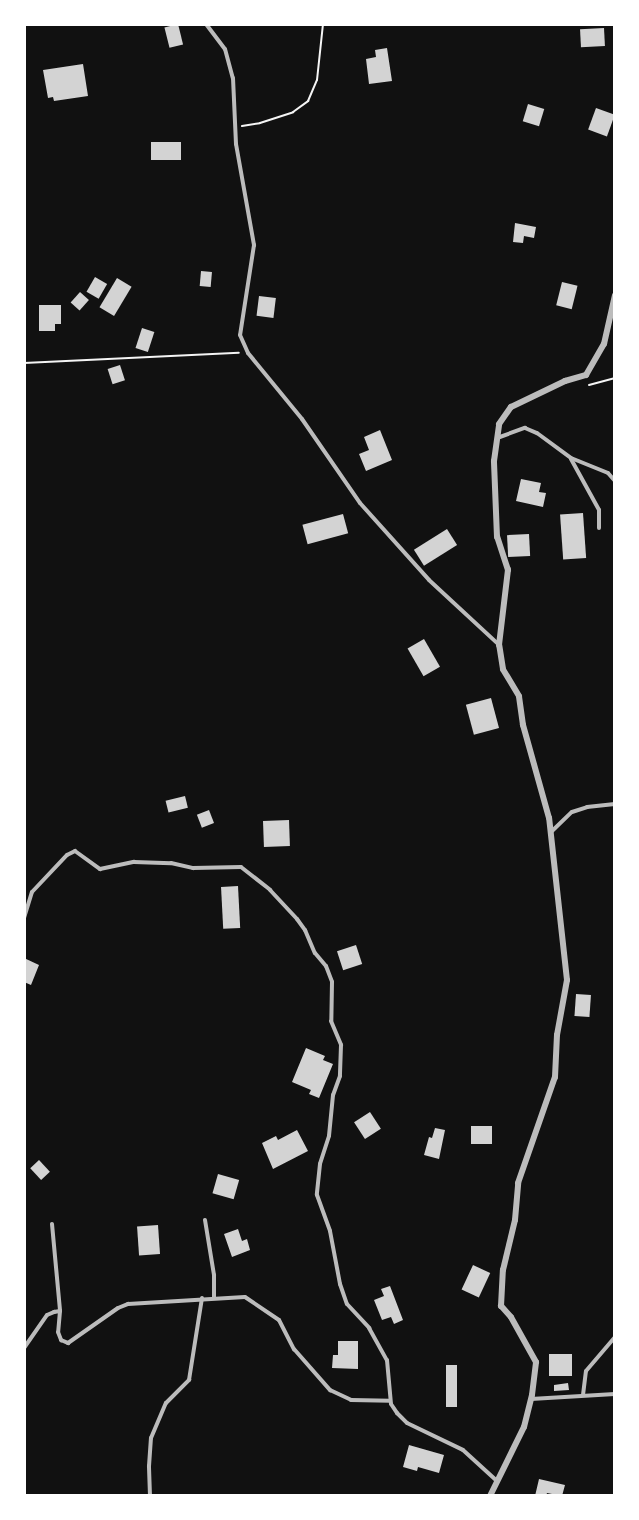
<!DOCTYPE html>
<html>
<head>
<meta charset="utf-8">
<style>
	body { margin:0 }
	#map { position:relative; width:639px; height:1520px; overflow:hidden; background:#111; font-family:"Fira Sans",sans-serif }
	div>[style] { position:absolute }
	.building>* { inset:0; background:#d3d3d3; transform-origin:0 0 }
	.path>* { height:2px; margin:-1px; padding:0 1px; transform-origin:1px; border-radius:1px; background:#f5f5f5 }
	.service>* { height:4px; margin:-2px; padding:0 2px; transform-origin:2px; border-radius:2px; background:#bcbcbc }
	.minor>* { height:6px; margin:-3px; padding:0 3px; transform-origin:3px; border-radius:3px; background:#bcbcbc }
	span { translate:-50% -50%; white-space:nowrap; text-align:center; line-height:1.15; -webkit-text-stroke:4.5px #fff; paint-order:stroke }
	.frame { position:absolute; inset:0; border:26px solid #fff; pointer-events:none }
</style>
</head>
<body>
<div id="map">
	<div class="building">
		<div style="left:178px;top:24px;width:21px;height:14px;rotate:76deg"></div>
		<div style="left:604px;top:28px;width:18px;height:24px;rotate:87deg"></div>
		<div style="clip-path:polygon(387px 48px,392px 81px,369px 84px,366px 59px,376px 57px,375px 50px)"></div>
		<div style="clip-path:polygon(83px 64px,88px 96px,54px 101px,53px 97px,48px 98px,43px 70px)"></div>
		<div style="left:528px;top:104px;width:17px;height:18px;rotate:17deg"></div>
		<div style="left:596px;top:108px;width:20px;height:23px;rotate:20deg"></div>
		<div style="left:181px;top:142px;width:18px;height:30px;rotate:90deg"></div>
		<div style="clip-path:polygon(515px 223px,536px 227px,534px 238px,524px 236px,523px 243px,513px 242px)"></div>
		<div style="left:201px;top:271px;width:11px;height:15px;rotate:5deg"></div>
		<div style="left:95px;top:277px;width:14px;height:17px;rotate:30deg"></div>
		<div style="left:117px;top:278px;width:17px;height:34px;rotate:31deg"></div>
		<div style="left:562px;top:282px;width:16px;height:24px;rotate:14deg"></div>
		<div style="left:80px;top:292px;width:12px;height:14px;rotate:42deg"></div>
		<div style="left:259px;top:296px;width:17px;height:20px;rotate:7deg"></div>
		<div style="clip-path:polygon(39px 305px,61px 305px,61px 324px,55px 324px,55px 331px,39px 331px)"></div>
		<div style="left:142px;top:328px;width:13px;height:21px;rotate:18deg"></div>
		<div style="left:120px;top:365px;width:16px;height:13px;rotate:72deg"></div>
		<div style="clip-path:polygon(380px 430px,392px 460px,366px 471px,359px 454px,369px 450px,364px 437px)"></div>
		<div style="clip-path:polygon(521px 479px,541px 483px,539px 492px,546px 493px,543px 507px,516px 501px)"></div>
		<div style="left:583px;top:513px;width:45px;height:23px;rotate:86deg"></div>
		<div style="left:343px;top:514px;width:20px;height:42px;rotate:75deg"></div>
		<div style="left:447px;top:529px;width:19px;height:39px;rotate:58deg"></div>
		<div style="left:529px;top:534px;width:22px;height:22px;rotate:87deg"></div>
		<div style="left:424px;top:639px;width:32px;height:19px;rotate:60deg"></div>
		<div style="left:491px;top:698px;width:31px;height:26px;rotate:75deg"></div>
		<div style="left:185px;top:796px;width:12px;height:20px;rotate:76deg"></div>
		<div style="left:209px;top:810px;width:14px;height:13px;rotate:69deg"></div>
		<div style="left:289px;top:820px;width:26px;height:26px;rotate:88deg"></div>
		<div style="left:238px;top:886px;width:42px;height:17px;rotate:87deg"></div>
		<div style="left:356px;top:945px;width:20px;height:20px;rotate:72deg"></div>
		<div style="clip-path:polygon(24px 958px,39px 965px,31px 985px,24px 982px)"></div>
		<div style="left:576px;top:994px;width:15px;height:22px;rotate:4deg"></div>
		<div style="clip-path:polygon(306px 1048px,325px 1056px,323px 1060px,333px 1064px,319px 1098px,309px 1094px,311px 1090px,292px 1082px)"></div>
		<div style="left:370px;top:1112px;width:20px;height:19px;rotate:57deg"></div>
		<div style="left:471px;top:1126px;width:21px;height:18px"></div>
		<div style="clip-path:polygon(435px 1128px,445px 1130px,439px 1159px,424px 1155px,429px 1137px,432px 1138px)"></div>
		<div style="clip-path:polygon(297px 1130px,308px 1151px,273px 1169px,262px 1143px,276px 1136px,278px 1140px)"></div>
		<div style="left:39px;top:1160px;width:16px;height:12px;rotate:47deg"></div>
		<div style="left:218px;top:1174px;width:22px;height:20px;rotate:16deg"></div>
		<div style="left:158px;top:1225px;width:29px;height:21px;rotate:86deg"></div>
		<div style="clip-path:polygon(238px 1229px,242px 1241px,247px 1239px,250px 1250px,232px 1257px,224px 1234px)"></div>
		<div style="left:473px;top:1265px;width:19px;height:27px;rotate:25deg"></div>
		<div style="clip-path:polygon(390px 1286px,403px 1320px,394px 1324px,391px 1317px,382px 1320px,374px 1300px,384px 1296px,381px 1289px)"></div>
		<div style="clip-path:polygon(338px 1341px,358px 1341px,358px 1369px,332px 1368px,333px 1355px,338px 1355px)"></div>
		<div style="left:549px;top:1354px;width:23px;height:22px"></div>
		<div style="left:446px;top:1365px;width:11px;height:42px"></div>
		<div style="clip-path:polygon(568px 1383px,569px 1390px,554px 1391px,554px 1385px)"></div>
		<div style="clip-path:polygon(409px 1445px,444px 1455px,439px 1473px,418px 1467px,417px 1471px,403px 1467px)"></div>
		<div style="clip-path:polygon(539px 1479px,565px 1485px,562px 1496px,547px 1493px,546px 1496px,535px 1496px)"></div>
	</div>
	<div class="path">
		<div style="left:242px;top:126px;width:18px;rotate:-9deg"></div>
		<div style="left:260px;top:123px;width:35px;rotate:-18deg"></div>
		<div style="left:293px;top:112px;width:19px;rotate:-36deg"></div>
		<div style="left:308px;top:101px;width:23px;rotate:-67deg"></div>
		<div style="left:317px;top:80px;width:56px;rotate:-83.9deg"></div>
		<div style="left:24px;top:363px;width:215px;rotate:-2.7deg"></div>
		<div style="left:589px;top:385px;width:27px;rotate:-15deg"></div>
	</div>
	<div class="service">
		<div style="left:206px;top:24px;width:31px;rotate:53deg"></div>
		<div style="left:225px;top:49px;width:30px;rotate:75deg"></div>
		<div style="left:233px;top:78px;width:66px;rotate:87.4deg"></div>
		<div style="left:236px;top:144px;width:103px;rotate:79.9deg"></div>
		<div style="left:254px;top:245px;width:91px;rotate:98.8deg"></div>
		<div style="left:240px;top:335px;width:20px;rotate:66deg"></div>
		<div style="left:248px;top:353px;width:85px;rotate:50.7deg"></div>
		<div style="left:302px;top:419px;width:102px;rotate:55.4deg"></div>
		<div style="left:360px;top:503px;width:103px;rotate:48.1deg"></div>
		<div style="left:429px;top:580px;width:94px;rotate:42.8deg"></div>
		<div style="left:497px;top:438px;width:30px;rotate:-20deg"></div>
		<div style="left:525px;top:428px;width:13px;rotate:23deg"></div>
		<div style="left:537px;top:433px;width:42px;rotate:36.3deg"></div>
		<div style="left:571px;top:458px;width:40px;rotate:22deg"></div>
		<div style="left:608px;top:473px;width:11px;rotate:49deg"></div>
		<div style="left:571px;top:459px;width:58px;rotate:61.2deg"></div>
		<div style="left:599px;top:510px;width:18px;rotate:90deg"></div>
		<div style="left:550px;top:833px;width:30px;rotate:-44deg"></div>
		<div style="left:572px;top:812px;width:16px;rotate:-18deg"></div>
		<div style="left:587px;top:807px;width:28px;rotate:-6deg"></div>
		<div style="left:24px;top:918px;width:27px;rotate:-73deg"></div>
		<div style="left:32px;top:892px;width:51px;rotate:-46.6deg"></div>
		<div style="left:67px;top:855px;width:9px;rotate:-27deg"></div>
		<div style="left:75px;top:851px;width:31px;rotate:36deg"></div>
		<div style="left:100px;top:869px;width:35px;rotate:-12deg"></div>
		<div style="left:134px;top:862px;width:37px;rotate:2deg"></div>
		<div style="left:171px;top:863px;width:23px;rotate:13deg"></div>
		<div style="left:193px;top:868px;width:48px;rotate:-1.2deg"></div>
		<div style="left:241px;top:867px;width:37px;rotate:38deg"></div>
		<div style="left:270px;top:890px;width:40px;rotate:47deg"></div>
		<div style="left:297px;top:919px;width:14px;rotate:54deg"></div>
		<div style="left:305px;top:930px;width:25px;rotate:67deg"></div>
		<div style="left:315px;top:953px;width:17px;rotate:50deg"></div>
		<div style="left:326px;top:966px;width:17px;rotate:69deg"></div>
		<div style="left:332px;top:982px;width:39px;rotate:91deg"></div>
		<div style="left:331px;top:1021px;width:26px;rotate:67deg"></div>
		<div style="left:341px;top:1045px;width:31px;rotate:92deg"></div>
		<div style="left:340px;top:1076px;width:20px;rotate:110deg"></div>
		<div style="left:333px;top:1095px;width:41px;rotate:95.6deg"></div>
		<div style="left:329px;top:1136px;width:29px;rotate:108deg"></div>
		<div style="left:320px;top:1164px;width:31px;rotate:96deg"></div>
		<div style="left:317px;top:1195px;width:38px;rotate:70deg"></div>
		<div style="left:330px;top:1231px;width:54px;rotate:79.3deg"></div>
		<div style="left:340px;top:1284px;width:21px;rotate:71deg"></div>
		<div style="left:347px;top:1304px;width:33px;rotate:47deg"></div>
		<div style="left:369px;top:1328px;width:37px;rotate:61deg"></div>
		<div style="left:387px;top:1360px;width:44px;rotate:84.8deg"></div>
		<div style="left:391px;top:1404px;width:11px;rotate:56deg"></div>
		<div style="left:397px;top:1413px;width:14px;rotate:45deg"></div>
		<div style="left:407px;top:1423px;width:62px;rotate:25.7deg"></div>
		<div style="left:463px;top:1450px;width:46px;rotate:42.4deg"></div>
		<div style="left:205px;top:1220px;width:56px;rotate:80.7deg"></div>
		<div style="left:214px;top:1275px;width:23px;rotate:90deg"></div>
		<div style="left:52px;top:1224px;width:87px;rotate:84.7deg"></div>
		<div style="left:24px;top:1348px;width:40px;rotate:-55.1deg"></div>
		<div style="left:47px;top:1315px;width:8px;rotate:-23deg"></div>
		<div style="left:54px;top:1312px;width:6px;rotate:-9deg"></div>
		<div style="left:60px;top:1311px;width:21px;rotate:95deg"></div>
		<div style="left:58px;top:1332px;width:9px;rotate:69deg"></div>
		<div style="left:61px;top:1340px;width:8px;rotate:23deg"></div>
		<div style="left:68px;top:1343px;width:61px;rotate:-35deg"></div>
		<div style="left:118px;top:1308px;width:11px;rotate:-22deg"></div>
		<div style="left:128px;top:1304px;width:117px;rotate:-3.4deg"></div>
		<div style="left:245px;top:1297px;width:41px;rotate:34.1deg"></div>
		<div style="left:279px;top:1320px;width:33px;rotate:63deg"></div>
		<div style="left:294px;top:1349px;width:55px;rotate:48.7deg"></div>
		<div style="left:330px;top:1390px;width:23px;rotate:25deg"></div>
		<div style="left:351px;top:1400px;width:39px;rotate:1deg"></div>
		<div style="left:583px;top:1395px;width:24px;rotate:-83deg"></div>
		<div style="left:586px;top:1371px;width:45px;rotate:-49.5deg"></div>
		<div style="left:531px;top:1399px;width:84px;rotate:-3.4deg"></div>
		<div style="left:150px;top:1496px;width:30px;rotate:-92deg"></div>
		<div style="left:149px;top:1466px;width:28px;rotate:-86deg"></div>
		<div style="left:151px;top:1438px;width:38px;rotate:-67deg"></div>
		<div style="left:166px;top:1403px;width:33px;rotate:-45deg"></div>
		<div style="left:189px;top:1380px;width:83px;rotate:-81deg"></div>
	</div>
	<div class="minor">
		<div style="left:490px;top:1496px;width:77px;rotate:-63.8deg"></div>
		<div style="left:524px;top:1427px;width:33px;rotate:-76deg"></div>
		<div style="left:532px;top:1395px;width:33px;rotate:-83deg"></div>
		<div style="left:536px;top:1362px;width:51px;rotate:-119.1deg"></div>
		<div style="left:511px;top:1317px;width:15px;rotate:-132deg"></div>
		<div style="left:501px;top:1306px;width:36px;rotate:-87deg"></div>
		<div style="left:503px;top:1270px;width:51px;rotate:-76.5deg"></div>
		<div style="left:515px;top:1220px;width:37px;rotate:-85deg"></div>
		<div style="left:518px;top:1183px;width:112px;rotate:-70.8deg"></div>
		<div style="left:555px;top:1077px;width:42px;rotate:-87.3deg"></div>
		<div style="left:557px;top:1035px;width:56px;rotate:-79.7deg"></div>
		<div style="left:567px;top:980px;width:163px;rotate:-96.3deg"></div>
		<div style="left:549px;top:818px;width:97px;rotate:-105.6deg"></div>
		<div style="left:523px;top:725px;width:29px;rotate:-98deg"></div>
		<div style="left:519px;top:696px;width:31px;rotate:-121deg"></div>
		<div style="left:503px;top:669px;width:24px;rotate:-99deg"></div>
		<div style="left:499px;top:645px;width:76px;rotate:-83.2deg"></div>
		<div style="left:508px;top:570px;width:35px;rotate:-108deg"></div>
		<div style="left:497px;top:537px;width:76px;rotate:-92.3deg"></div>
		<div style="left:494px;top:461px;width:37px;rotate:-82deg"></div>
		<div style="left:499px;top:424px;width:21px;rotate:-55deg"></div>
		<div style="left:511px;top:407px;width:60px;rotate:-25.7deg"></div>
		<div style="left:565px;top:381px;width:22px;rotate:-16deg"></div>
		<div style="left:586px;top:375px;width:36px;rotate:-60deg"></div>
		<div style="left:604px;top:344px;width:50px;rotate:-77.3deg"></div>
	</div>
	<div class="frame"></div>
</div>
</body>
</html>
